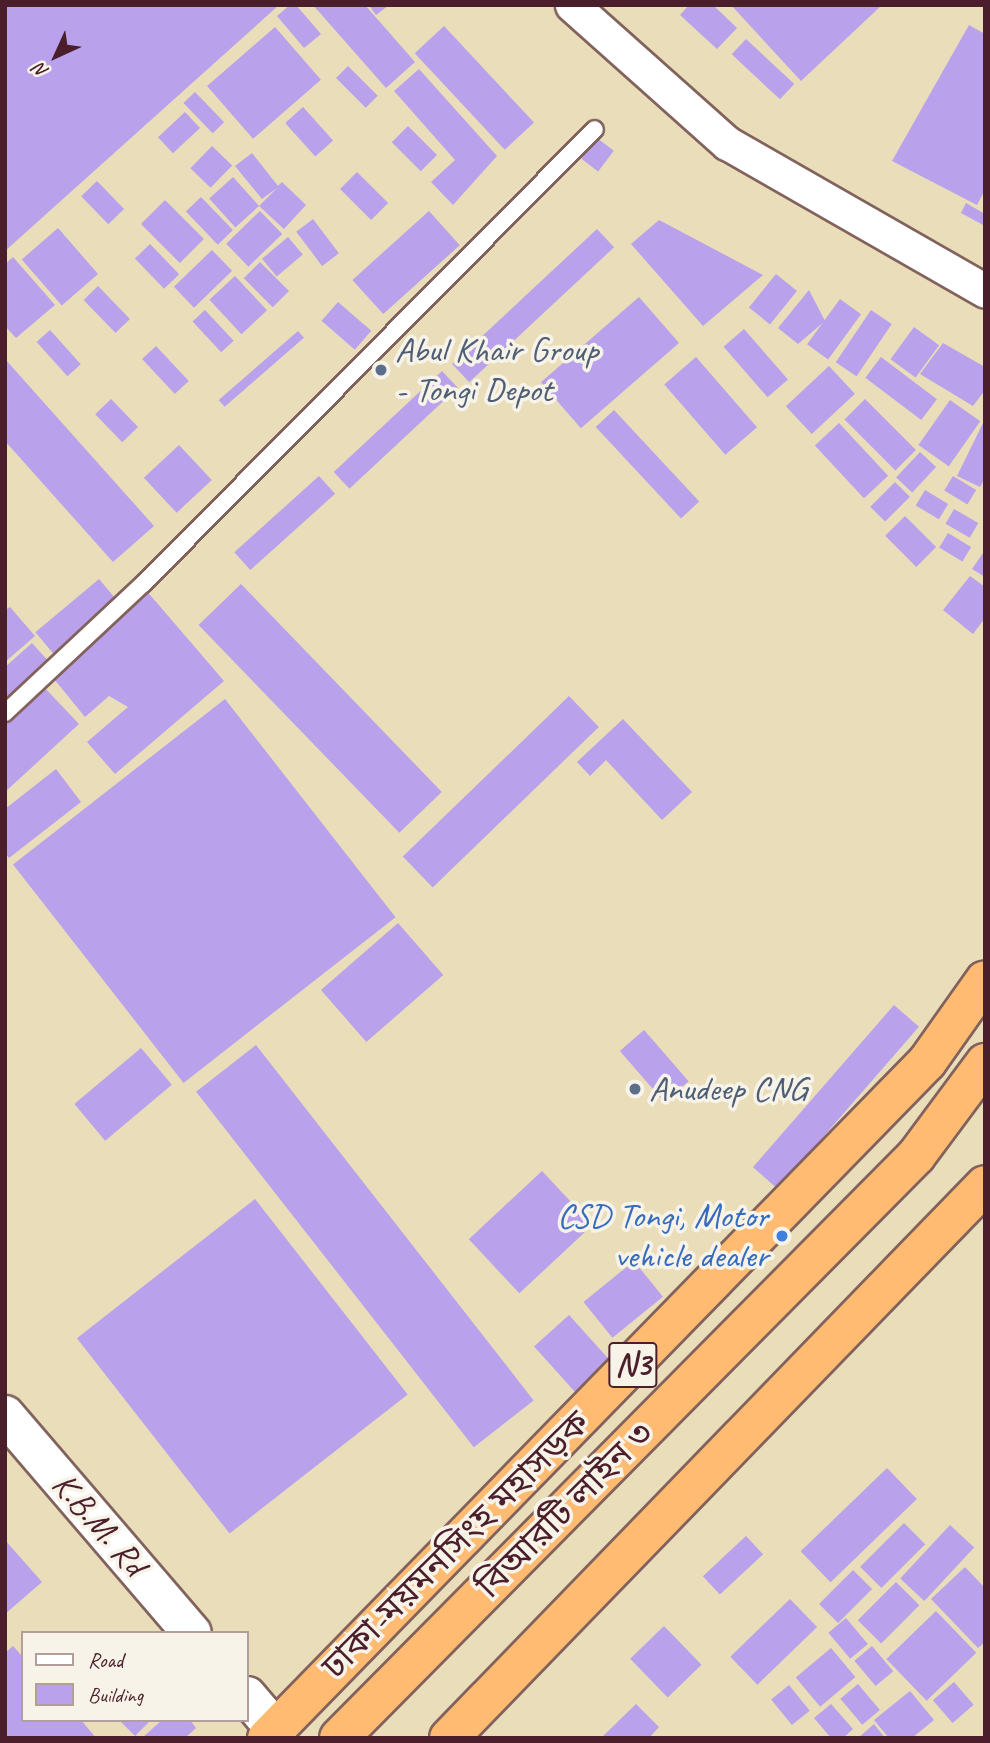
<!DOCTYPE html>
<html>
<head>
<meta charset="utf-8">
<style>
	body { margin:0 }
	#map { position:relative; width:990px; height:1743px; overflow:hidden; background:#e9deb9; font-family:Caveat,"Noto Sans Bengali",sans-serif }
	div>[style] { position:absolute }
	.building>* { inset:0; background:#b9a1eb; transform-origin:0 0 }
	.roads { filter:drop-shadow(2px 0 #82625d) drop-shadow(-2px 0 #82625d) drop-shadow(0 2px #82625d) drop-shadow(0 -2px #82625d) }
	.service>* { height:16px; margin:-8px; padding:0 8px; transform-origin:8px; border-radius:8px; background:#fff }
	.minor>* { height:33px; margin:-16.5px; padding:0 16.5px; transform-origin:16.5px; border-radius:16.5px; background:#fff }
	.tertiary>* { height:38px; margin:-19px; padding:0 19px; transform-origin:19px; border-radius:19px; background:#fff }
	.trunk>* { height:38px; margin:-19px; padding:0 19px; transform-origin:19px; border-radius:19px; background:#ffbb71 }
	.motorway>* { height:38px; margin:-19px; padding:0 19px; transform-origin:19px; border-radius:19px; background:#ffbb71 }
	.dots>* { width:19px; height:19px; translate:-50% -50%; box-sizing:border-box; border:4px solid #f7f3e8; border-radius:50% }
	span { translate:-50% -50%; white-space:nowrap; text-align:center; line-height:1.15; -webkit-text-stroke:7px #f7f3e8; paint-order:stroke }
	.shield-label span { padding:2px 5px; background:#f7f3e8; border:2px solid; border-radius:5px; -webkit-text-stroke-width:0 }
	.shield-label { font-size:33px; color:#4a1f2b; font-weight:700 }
	.service-label { font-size:35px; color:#4e5e75 }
	.left { translate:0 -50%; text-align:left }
	.shop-label { font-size:35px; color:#366cbe }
	.right { translate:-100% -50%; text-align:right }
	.street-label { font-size:35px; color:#4a1f2b }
	.frame { position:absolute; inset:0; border:7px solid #4a1f2b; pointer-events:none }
	.legend { position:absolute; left:21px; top:1631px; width:228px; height:91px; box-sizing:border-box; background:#f7f3e8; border:2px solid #b29e9c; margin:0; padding:9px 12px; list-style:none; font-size:21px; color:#4a1f2b }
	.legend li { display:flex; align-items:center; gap:14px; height:35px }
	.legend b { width:35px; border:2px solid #b29e9c }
	.north { position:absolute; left:21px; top:21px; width:70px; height:70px; -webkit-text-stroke:5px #f7f3e8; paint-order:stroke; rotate:225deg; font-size:19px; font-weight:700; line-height:28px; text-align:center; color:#4a1f2b }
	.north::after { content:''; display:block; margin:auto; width:24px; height:32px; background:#4a1f2b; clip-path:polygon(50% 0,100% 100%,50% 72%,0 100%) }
</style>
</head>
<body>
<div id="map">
	<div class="building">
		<div style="clip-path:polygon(5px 5px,279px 5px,5px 251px)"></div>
		<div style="clip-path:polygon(290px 5px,296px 5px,321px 34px,304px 48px,277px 16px)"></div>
		<div style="clip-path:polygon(313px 5px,365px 5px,415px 62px,386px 88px)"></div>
		<div style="clip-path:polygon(369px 5px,389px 5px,376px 15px)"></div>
		<div style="clip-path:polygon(689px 5px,713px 5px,737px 28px,717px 49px,680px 15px)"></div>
		<div style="clip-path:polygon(731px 5px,882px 5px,801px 81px)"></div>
		<div style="clip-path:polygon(969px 25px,985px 34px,985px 190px,977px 205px,892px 161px)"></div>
		<div style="left:444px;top:26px;width:132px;height:40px;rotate:47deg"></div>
		<div style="left:275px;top:27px;width:70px;height:90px;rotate:49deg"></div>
		<div style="left:746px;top:39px;width:66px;height:21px;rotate:43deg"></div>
		<div style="left:348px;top:66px;width:42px;height:17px;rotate:45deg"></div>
		<div style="clip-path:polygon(419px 69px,497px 156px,453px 205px,431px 182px,455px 160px,394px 91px)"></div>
		<div style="left:195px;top:92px;width:42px;height:16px;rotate:46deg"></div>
		<div style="left:303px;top:107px;width:45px;height:24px;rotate:48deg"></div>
		<div style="left:185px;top:112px;width:22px;height:37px;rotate:47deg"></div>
		<div style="left:408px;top:126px;width:41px;height:23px;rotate:45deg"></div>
		<div style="left:597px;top:138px;width:21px;height:26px;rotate:37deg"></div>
		<div style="left:212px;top:146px;width:28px;height:31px;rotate:44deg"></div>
		<div style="clip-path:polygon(252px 153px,278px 186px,282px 182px,306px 205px,284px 229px,259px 206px,277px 188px,262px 199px,235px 166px)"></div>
		<div style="left:357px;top:172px;width:44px;height:24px;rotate:45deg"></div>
		<div style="left:233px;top:177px;width:39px;height:32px;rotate:48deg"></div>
		<div style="left:97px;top:181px;width:39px;height:22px;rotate:46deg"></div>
		<div style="left:201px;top:197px;width:46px;height:21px;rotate:46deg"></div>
		<div style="left:165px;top:200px;width:55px;height:34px;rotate:45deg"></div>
		<div style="clip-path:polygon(966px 203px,985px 214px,985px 226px,961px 213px)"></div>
		<div style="left:260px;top:211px;width:32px;height:47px;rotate:46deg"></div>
		<div style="left:429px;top:211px;width:46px;height:103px;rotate:48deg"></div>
		<div style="left:313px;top:219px;width:43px;height:21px;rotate:53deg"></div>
		<div style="clip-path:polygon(659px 220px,763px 275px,703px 326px,631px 244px)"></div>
		<div style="left:58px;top:228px;width:61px;height:48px;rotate:49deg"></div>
		<div style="left:597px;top:229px;width:25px;height:198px;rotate:47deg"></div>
		<div style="left:288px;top:237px;width:23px;height:34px;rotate:50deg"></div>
		<div style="left:150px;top:244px;width:42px;height:21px;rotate:46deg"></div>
		<div style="left:212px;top:250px;width:29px;height:53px;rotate:46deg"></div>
		<div style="clip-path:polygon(13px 257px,55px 305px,16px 338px,5px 326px,5px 264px)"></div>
		<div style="left:260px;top:262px;width:41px;height:23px;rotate:45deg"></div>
		<div style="left:776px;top:274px;width:27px;height:43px;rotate:39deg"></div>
		<div style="left:235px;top:276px;width:47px;height:35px;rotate:47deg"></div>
		<div style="left:98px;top:286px;width:46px;height:20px;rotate:46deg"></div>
		<div style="clip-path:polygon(809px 290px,825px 321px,798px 344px,778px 328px)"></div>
		<div style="left:639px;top:297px;width:61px;height:130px;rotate:49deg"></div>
		<div style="left:840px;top:299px;width:26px;height:56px;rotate:36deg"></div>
		<div style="left:338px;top:302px;width:44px;height:25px;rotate:41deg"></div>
		<div style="left:205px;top:310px;width:42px;height:17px;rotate:47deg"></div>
		<div style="left:871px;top:310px;width:25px;height:63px;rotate:34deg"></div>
		<div style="left:914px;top:327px;width:31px;height:40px;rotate:36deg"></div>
		<div style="left:744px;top:329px;width:67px;height:27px;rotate:49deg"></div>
		<div style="left:50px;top:330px;width:46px;height:18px;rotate:48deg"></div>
		<div style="left:298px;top:331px;width:9px;height:105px;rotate:49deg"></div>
		<div style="clip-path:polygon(943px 343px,985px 367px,985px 390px,973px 406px,920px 374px)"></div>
		<div style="left:156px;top:346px;width:48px;height:19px;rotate:47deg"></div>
		<div style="left:696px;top:357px;width:93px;height:42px;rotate:49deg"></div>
		<div style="left:881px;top:357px;width:70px;height:26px;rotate:37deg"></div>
		<div style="clip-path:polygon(5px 359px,154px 526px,113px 562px,5px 441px)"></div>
		<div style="left:829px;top:366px;width:38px;height:59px;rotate:47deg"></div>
		<div style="left:442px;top:371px;width:23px;height:148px;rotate:47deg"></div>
		<div style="left:111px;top:399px;width:39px;height:22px;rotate:46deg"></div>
		<div style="left:865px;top:399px;width:72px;height:29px;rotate:45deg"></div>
		<div style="left:950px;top:400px;width:37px;height:55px;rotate:35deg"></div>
		<div style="left:614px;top:410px;width:125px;height:25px;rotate:47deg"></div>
		<div style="clip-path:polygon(985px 419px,985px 478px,980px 487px,957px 476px)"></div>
		<div style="left:839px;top:423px;width:72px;height:33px;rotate:47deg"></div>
		<div style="left:179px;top:445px;width:48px;height:48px;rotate:47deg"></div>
		<div style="left:920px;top:452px;width:22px;height:35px;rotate:43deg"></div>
		<div style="left:319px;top:476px;width:24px;height:114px;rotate:48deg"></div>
		<div style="left:953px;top:476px;width:27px;height:17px;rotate:31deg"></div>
		<div style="left:895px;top:482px;width:21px;height:35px;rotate:45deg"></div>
		<div style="left:925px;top:490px;width:27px;height:18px;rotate:31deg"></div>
		<div style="left:954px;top:509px;width:28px;height:17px;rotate:30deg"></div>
		<div style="left:905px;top:516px;width:44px;height:28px;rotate:45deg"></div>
		<div style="left:948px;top:533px;width:27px;height:17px;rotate:31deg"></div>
		<div style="clip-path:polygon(983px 553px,985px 555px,985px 577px,972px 569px)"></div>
		<div style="clip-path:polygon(970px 576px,985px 587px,985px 618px,973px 634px,943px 610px)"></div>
		<div style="left:99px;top:579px;width:31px;height:83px;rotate:50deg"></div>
		<div style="left:241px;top:584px;width:289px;height:59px;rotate:46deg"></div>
		<div style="clip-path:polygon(145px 589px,224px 681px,115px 774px,87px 742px,128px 707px,109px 696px,85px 717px,54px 679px)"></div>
		<div style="clip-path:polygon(10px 607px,35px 636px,5px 662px,5px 610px)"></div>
		<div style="clip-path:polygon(32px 643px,51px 664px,5px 705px,5px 667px)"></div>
		<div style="clip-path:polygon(42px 685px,79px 724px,5px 792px,5px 719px)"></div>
		<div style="left:569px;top:696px;width:43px;height:231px;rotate:46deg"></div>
		<div style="left:225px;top:699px;width:277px;height:269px;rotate:52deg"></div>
		<div style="clip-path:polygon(623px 719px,692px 792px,662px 820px,606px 760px,590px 776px,577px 762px)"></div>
		<div style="clip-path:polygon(56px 769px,81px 802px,9px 858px,5px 853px,5px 809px)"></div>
		<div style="left:398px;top:923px;width:69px;height:102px;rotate:49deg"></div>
		<div style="left:894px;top:1005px;width:33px;height:215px;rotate:41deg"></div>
		<div style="left:644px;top:1030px;width:68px;height:32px;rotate:49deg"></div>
		<div style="left:256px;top:1045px;width:451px;height:76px;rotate:52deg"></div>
		<div style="left:141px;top:1048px;width:48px;height:87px;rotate:50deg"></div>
		<div style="left:542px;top:1171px;width:74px;height:100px;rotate:47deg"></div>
		<div style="left:255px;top:1199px;width:248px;height:226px;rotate:52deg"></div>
		<div style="left:634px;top:1261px;width:46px;height:65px;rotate:51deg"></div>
		<div style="left:569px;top:1315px;width:61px;height:47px;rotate:48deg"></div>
		<div style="left:887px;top:1468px;width:43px;height:120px;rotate:46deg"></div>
		<div style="left:904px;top:1523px;width:30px;height:62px;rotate:45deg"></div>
		<div style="left:950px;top:1525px;width:33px;height:73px;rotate:43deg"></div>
		<div style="left:746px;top:1536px;width:25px;height:59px;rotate:47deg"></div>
		<div style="clip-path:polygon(5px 1540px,42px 1582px,5px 1614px)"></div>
		<div style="clip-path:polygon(965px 1567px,985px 1588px,985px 1642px,978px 1648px,931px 1599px)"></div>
		<div style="left:853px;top:1570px;width:27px;height:48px;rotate:45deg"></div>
		<div style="left:896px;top:1582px;width:33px;height:54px;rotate:45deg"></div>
		<div style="left:790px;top:1599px;width:39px;height:83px;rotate:46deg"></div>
		<div style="left:936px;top:1611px;width:58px;height:69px;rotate:46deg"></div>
		<div style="left:846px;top:1618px;width:34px;height:23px;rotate:50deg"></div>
		<div style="left:664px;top:1626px;width:54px;height:47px;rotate:46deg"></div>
		<div style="clip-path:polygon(13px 1646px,23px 1657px,23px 1720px,81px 1720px,96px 1738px,5px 1738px,5px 1653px)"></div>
		<div style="left:872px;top:1646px;width:33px;height:23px;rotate:50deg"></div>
		<div style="left:831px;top:1648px;width:38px;height:46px;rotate:50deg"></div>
		<div style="left:954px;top:1682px;width:30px;height:28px;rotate:49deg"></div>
		<div style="left:858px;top:1684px;width:34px;height:23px;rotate:50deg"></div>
		<div style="left:789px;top:1685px;width:33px;height:23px;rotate:51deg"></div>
		<div style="clip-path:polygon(910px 1691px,934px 1720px,912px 1738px,889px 1738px,874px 1720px)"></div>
		<div style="clip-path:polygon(636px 1704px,659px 1727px,649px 1738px,601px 1738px)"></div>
		<div style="clip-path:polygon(831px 1704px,853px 1729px,843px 1738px,831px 1738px,814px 1718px)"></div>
		<div style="clip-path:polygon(119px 1720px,151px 1720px,135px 1736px)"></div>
		<div style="clip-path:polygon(162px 1720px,190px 1720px,196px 1728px,185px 1738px,142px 1738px)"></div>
		<div style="clip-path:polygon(874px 1724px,885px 1738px,858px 1738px)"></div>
	</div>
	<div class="roads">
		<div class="service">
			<div style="left:5px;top:713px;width:189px;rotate:-43.1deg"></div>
			<div style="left:143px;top:584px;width:641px;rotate:-45.19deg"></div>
		</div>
		<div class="minor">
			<div style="left:572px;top:5px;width:208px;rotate:41.7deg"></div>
			<div style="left:727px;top:143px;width:297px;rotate:29.8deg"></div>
		</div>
		<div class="tertiary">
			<div style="left:5px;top:1415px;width:287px;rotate:49.4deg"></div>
			<div style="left:247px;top:1696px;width:43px;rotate:49.7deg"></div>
		</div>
		<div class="trunk">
			<div style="left:267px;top:1738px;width:945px;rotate:-45.69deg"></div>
			<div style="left:927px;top:1062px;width:100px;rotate:-54.7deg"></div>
			<div style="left:449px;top:1738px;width:770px;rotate:-45.89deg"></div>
		</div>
		<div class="motorway">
			<div style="left:339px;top:1738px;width:820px;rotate:-45.25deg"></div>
			<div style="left:916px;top:1156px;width:116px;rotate:-53.4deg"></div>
		</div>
	</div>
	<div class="dots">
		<div style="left:381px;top:370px;background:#5c6f8a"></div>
		<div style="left:635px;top:1089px;background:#5c6f8a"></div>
		<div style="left:782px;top:1236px;background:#3f7fe0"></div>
	</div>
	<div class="shield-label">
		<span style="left:633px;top:1365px">N3</span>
	</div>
	<div class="service-label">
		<span class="left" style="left:395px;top:370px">Abul Khair Group<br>- Tongi Depot</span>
		<span class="left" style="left:649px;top:1089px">Anudeep CNG</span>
	</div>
	<div class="shop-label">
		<span class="right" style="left:768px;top:1236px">CSD Tongi, Motor<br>vehicle dealer</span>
	</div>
	<div class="street-label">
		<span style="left:565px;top:1510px;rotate:-45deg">বিআরটি লাইন ৩</span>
		<span style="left:99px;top:1524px;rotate:49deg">K.B.M. Rd</span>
		<span style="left:456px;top:1545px;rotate:-45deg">ঢাকা-ময়মনসিংহ মহাসড়ক</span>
	</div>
	<div class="frame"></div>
	<ul class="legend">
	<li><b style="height:9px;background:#fff"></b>Road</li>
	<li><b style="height:19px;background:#b9a1eb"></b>Building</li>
	</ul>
	<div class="north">N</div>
</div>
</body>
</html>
